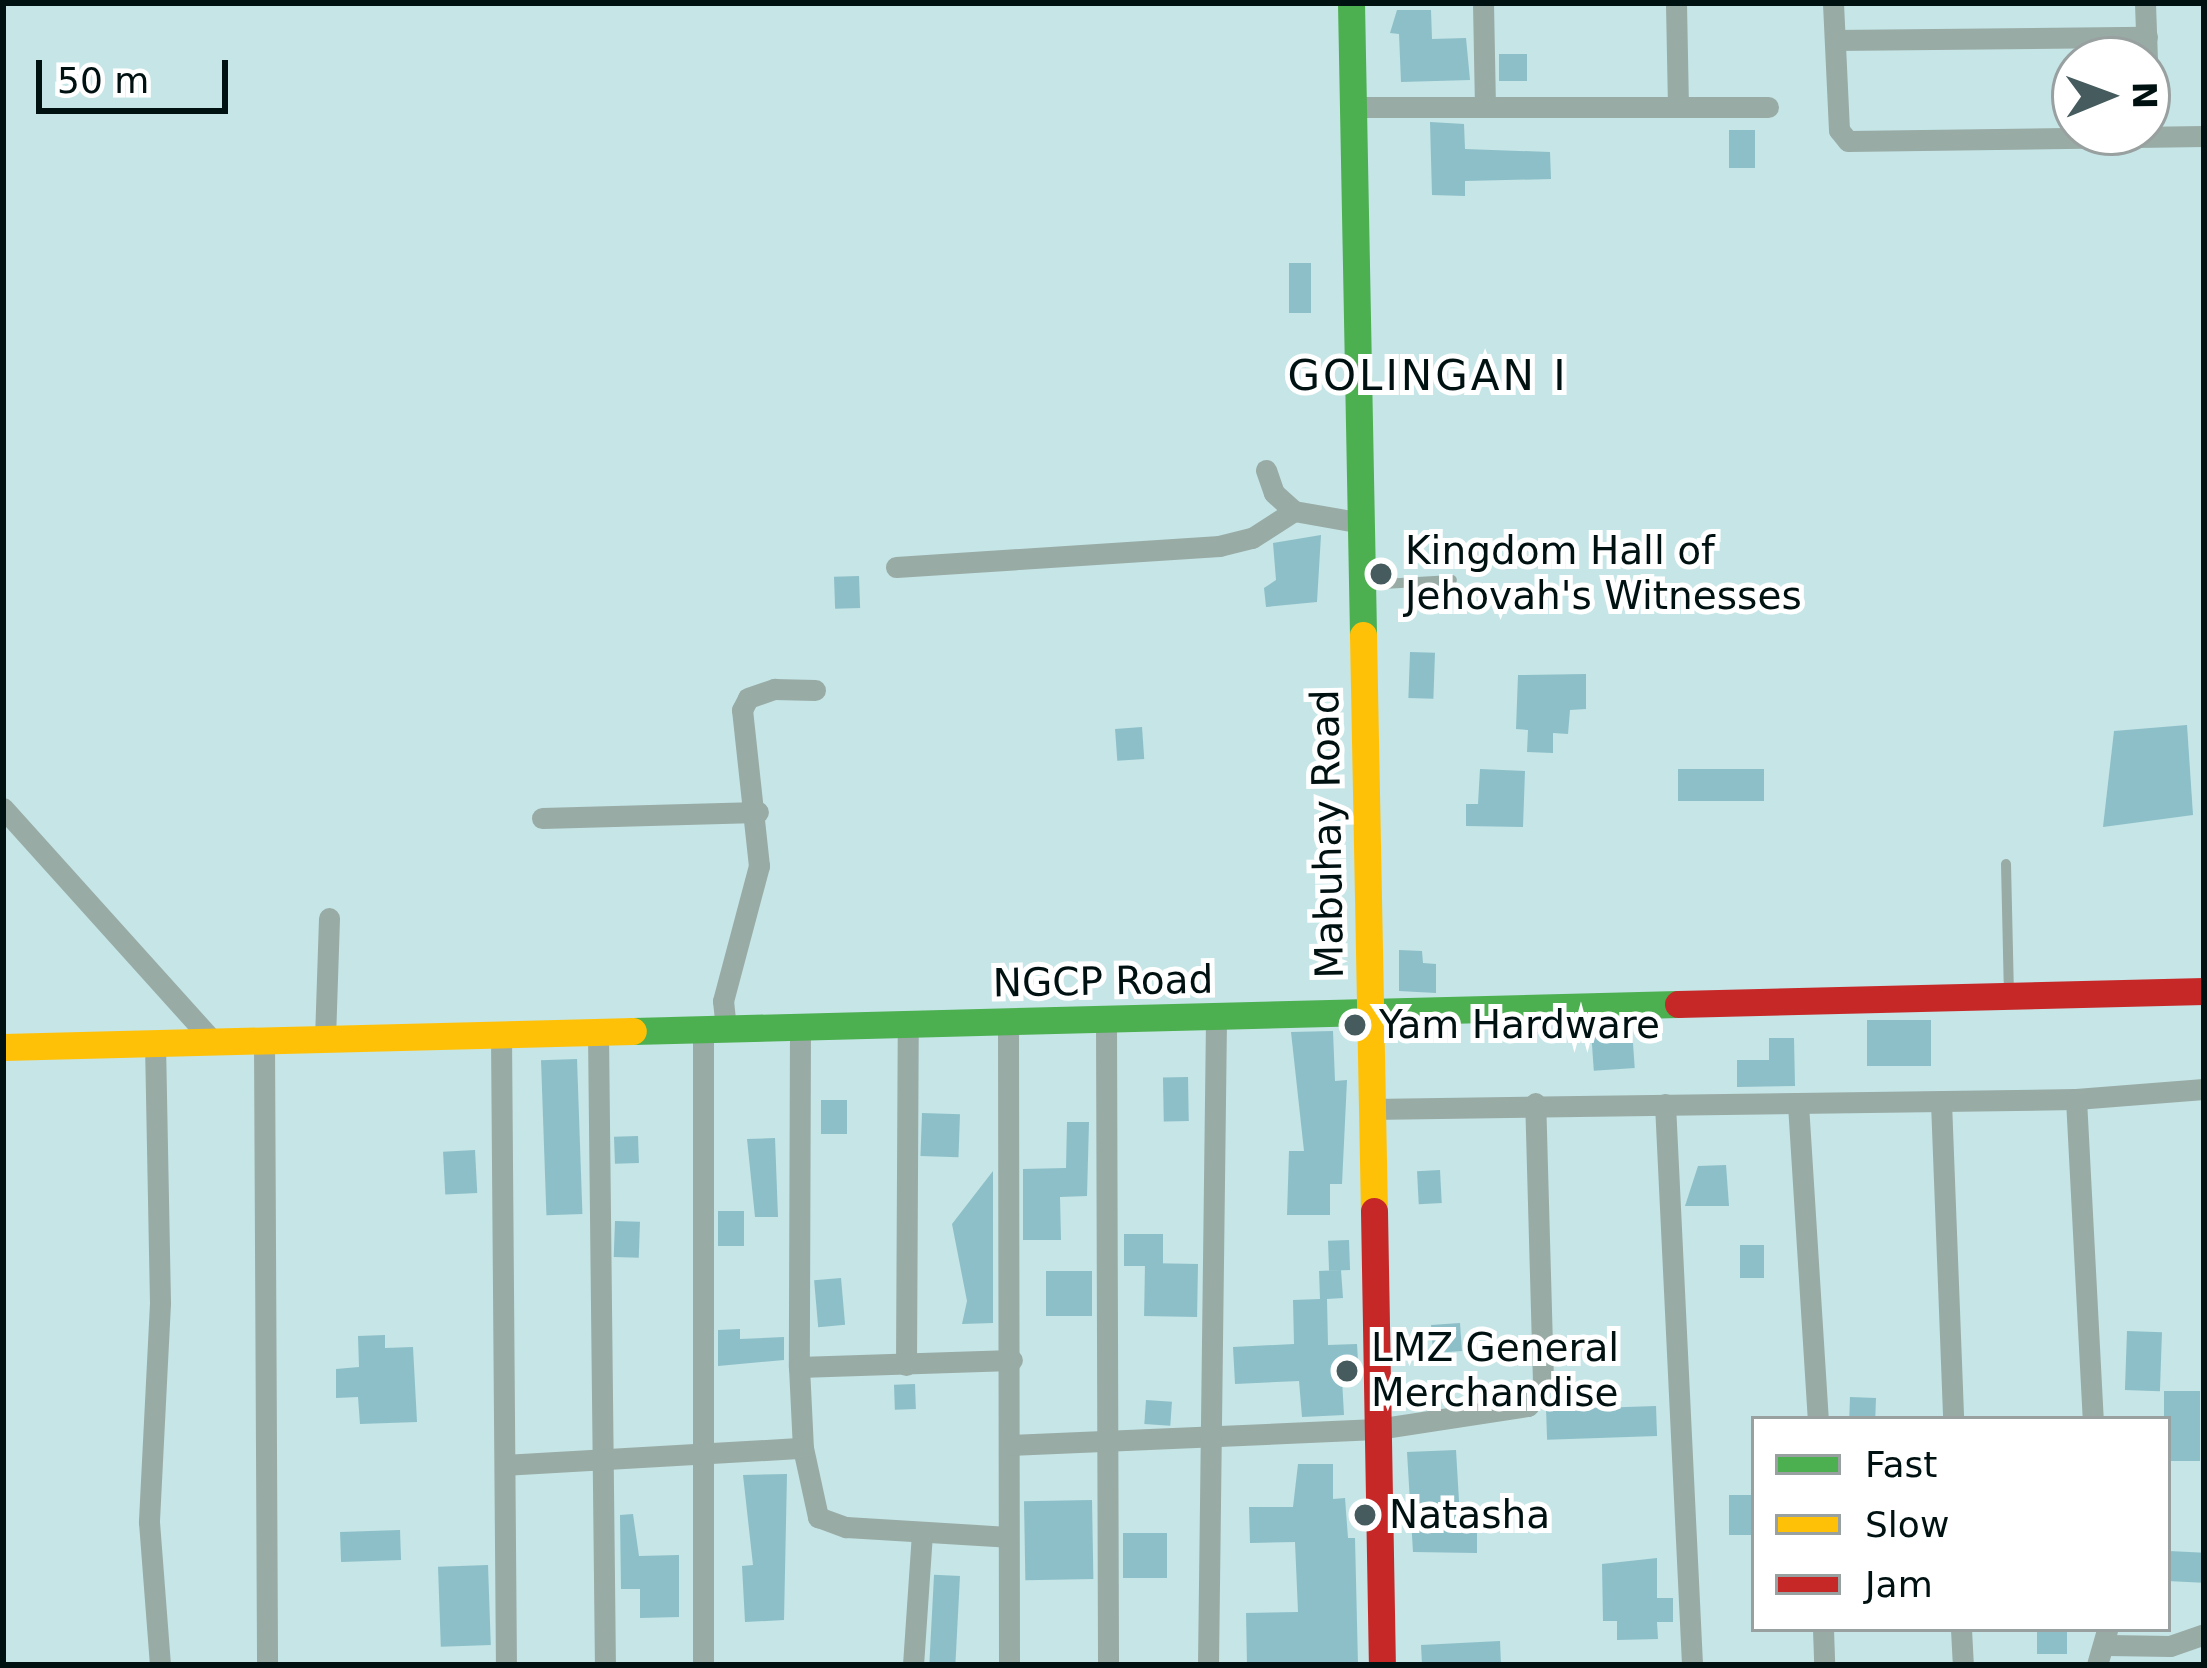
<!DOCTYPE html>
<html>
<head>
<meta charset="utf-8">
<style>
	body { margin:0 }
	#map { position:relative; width:2207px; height:1668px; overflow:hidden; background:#c5e5e7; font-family:"DejaVu Sans",sans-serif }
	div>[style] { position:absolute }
	.building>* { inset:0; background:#8dbfc8; transform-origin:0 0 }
	.lane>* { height:10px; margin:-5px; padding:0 5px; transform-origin:5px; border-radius:5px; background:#99aba5 }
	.street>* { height:21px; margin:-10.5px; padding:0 10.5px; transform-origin:10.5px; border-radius:10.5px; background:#99aba5 }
	.fast>* { height:27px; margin:-13.5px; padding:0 13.5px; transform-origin:13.5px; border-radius:13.5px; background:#4caf50 }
	.slow>* { height:27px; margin:-13.5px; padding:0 13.5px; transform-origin:13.5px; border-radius:13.5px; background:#ffc107 }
	.jam>* { height:27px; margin:-13.5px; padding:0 13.5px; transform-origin:13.5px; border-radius:13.5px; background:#c62828 }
	.dots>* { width:33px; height:33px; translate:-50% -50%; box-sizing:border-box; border:6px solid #fff; border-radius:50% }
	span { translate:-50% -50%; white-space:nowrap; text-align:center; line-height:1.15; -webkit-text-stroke:10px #fff; paint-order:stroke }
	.poi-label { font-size:39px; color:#001112 }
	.left { translate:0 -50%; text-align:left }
	.street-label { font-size:39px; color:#001112 }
	.neighbourhood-label { font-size:42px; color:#001112; letter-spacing:3px }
	.frame { position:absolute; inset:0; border:6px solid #001112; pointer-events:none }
	.legend { position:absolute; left:1751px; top:1416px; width:420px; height:216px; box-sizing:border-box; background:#fff; border:3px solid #99a0a0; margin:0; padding:15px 21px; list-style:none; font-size:36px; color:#001112 }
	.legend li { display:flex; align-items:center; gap:24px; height:60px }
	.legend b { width:60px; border:3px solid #99a0a0 }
	.north { position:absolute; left:2051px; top:36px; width:120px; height:120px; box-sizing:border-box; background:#fff; border:3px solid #99a0a0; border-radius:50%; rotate:89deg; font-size:33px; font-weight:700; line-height:48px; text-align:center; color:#001112 }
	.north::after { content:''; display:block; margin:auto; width:42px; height:54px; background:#455b5d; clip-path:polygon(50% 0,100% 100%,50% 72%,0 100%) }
	.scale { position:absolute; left:36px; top:60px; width:192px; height:54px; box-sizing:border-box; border:6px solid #001112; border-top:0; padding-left:15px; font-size:36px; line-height:42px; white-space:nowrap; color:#001112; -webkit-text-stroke:9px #fff; paint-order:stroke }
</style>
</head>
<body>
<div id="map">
	<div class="building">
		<div style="clip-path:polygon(1397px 10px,1431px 10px,1432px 39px,1466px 38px,1470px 80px,1401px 82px,1399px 34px,1390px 33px)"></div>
		<div style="left:1499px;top:54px;width:28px;height:27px"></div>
		<div style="clip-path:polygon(1430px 122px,1464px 124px,1465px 149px,1550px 152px,1551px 179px,1465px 181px,1465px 196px,1432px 195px)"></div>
		<div style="left:1755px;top:130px;width:38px;height:26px;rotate:90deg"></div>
		<div style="left:1289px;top:263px;width:22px;height:50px"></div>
		<div style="clip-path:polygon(1321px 535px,1317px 602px,1266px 607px,1264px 588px,1276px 580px,1273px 543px)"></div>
		<div style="left:859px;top:576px;width:32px;height:25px;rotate:88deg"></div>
		<div style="left:1410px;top:652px;width:25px;height:46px;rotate:2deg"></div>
		<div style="clip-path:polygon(1586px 674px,1586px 709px,1570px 710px,1568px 734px,1553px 733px,1553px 753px,1527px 752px,1528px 730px,1516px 729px,1518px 675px)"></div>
		<div style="clip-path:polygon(2187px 725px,2193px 815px,2103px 827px,2114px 731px)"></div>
		<div style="left:1142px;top:727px;width:32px;height:27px;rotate:86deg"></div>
		<div style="clip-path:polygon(1480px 769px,1525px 771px,1523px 827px,1466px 826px,1466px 804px,1478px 804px)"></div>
		<div style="left:1678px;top:769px;width:86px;height:32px"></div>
		<div style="clip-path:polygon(1399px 950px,1422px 951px,1423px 963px,1436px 964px,1436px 993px,1399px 991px)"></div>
		<div style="left:1931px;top:1020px;width:46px;height:64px;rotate:90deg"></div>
		<div style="left:1632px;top:1029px;width:39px;height:41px;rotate:86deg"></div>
		<div style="clip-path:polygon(1333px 1031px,1335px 1081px,1347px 1080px,1342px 1184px,1330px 1184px,1330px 1215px,1287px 1215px,1289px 1151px,1304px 1151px,1291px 1032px)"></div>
		<div style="clip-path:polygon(1769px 1038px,1794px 1038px,1795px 1086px,1737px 1087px,1737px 1060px,1769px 1060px)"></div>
		<div style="left:577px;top:1059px;width:155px;height:36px;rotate:88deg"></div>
		<div style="left:1188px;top:1077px;width:44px;height:25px;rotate:89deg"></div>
		<div style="left:847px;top:1100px;width:34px;height:26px;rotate:90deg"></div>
		<div style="left:922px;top:1113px;width:38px;height:43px;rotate:2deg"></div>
		<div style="clip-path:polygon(1067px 1122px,1089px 1122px,1087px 1196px,1060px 1197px,1061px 1240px,1023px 1240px,1023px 1169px,1066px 1168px)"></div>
		<div style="left:638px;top:1136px;width:27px;height:24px;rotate:88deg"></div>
		<div style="clip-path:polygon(775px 1138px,778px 1217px,755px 1217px,747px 1139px)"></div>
		<div style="left:475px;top:1150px;width:43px;height:32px;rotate:87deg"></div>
		<div style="clip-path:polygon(1726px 1165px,1729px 1206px,1685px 1206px,1698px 1166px)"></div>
		<div style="left:1440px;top:1170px;width:33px;height:23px;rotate:87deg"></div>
		<div style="clip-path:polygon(993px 1171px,993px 1323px,962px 1324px,967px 1301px,952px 1224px)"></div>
		<div style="left:718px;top:1211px;width:26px;height:35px"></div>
		<div style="left:615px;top:1221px;width:25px;height:36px;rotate:2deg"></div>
		<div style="left:1124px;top:1234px;width:39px;height:32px"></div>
		<div style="left:1349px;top:1240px;width:30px;height:21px;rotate:88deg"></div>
		<div style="left:1740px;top:1245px;width:24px;height:33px"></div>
		<div style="left:1198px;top:1264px;width:53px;height:53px;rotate:91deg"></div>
		<div style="clip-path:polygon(1341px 1270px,1343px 1298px,1327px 1299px,1328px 1345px,1357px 1344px,1359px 1378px,1342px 1379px,1344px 1415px,1302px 1417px,1299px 1381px,1235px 1384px,1233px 1347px,1294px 1344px,1293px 1300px,1320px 1299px,1319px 1271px)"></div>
		<div style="left:1092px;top:1271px;width:45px;height:46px;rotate:90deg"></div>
		<div style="left:841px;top:1278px;width:47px;height:27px;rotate:85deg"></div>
		<div style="left:1460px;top:1323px;width:28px;height:29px;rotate:86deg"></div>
		<div style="clip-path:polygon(740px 1329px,740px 1339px,784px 1337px,784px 1360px,718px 1366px,718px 1330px)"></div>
		<div style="left:2127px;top:1331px;width:35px;height:59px;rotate:2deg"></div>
		<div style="clip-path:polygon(385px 1335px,385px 1348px,413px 1347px,417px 1422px,360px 1424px,358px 1397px,336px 1398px,336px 1369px,359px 1367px,358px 1336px)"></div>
		<div style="left:915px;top:1384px;width:25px;height:21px;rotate:88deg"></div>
		<div style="left:2164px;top:1391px;width:36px;height:70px"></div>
		<div style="left:1850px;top:1397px;width:26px;height:22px;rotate:2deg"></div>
		<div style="left:1146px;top:1400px;width:26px;height:24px;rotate:4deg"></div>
		<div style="left:1656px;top:1406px;width:30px;height:110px;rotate:88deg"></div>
		<div style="clip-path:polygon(1456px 1450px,1460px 1518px,1477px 1519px,1477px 1553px,1413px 1552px,1407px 1452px)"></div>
		<div style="clip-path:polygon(1298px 1464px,1333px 1464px,1333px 1499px,1345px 1498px,1348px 1538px,1355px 1538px,1358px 1665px,1247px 1665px,1246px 1613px,1298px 1612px,1295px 1542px,1250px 1543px,1249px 1507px,1293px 1507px)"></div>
		<div style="clip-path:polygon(787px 1474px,784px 1620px,745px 1622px,742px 1566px,753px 1565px,743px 1475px)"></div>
		<div style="left:1754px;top:1495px;width:40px;height:25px;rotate:90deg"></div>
		<div style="left:1092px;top:1500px;width:79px;height:68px;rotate:89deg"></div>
		<div style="clip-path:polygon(633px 1514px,639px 1556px,679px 1555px,679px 1617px,640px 1618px,640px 1589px,621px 1589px,620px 1515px)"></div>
		<div style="left:400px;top:1530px;width:30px;height:60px;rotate:88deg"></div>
		<div style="left:1167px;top:1533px;width:45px;height:44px;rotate:90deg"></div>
		<div style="left:2169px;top:1551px;width:35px;height:30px;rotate:3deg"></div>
		<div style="clip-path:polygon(1657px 1558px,1657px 1598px,1673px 1598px,1673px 1622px,1657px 1622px,1658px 1639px,1617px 1640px,1617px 1621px,1603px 1621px,1602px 1564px)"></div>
		<div style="left:488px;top:1565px;width:80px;height:50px;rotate:88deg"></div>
		<div style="left:960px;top:1576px;width:89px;height:26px;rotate:93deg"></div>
		<div style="left:2037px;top:1629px;width:30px;height:25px"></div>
		<div style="clip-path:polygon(1500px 1641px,1501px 1665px,1422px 1665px,1421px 1645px)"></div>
	</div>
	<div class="lane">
		<div style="left:1366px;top:585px;width:86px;rotate:-3.3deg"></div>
		<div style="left:2006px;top:864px;width:128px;rotate:88.7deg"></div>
	</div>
	<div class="street">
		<div style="left:1483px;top:3px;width:102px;rotate:88.9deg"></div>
		<div style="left:1676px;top:3px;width:104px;rotate:88.9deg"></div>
		<div style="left:1833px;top:3px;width:127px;rotate:87.3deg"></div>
		<div style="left:1839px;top:130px;width:14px;rotate:51deg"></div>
		<div style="left:1848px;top:141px;width:356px;rotate:-0.8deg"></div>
		<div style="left:2145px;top:3px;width:57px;rotate:88deg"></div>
		<div style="left:1835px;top:40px;width:312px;rotate:-0.6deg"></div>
		<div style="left:1355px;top:107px;width:413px"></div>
		<div style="left:1266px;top:470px;width:24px;rotate:71deg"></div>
		<div style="left:1274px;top:493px;width:27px;rotate:42deg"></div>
		<div style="left:1294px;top:511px;width:70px;rotate:9.9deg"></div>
		<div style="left:896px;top:567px;width:324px;rotate:-3.7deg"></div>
		<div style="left:1219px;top:546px;width:34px;rotate:-14deg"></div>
		<div style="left:1252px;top:538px;width:50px;rotate:-32.7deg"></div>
		<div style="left:3px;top:808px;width:315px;rotate:48deg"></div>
		<div style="left:542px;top:818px;width:216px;rotate:-1.6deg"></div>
		<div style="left:1106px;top:1020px;width:645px;rotate:89.82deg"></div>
		<div style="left:1008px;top:1023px;width:642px;rotate:89.91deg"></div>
		<div style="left:800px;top:1028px;width:339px;rotate:90.2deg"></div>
		<div style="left:799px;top:1367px;width:81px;rotate:87.2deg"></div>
		<div style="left:803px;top:1448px;width:71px;rotate:77.7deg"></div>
		<div style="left:818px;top:1517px;width:30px;rotate:20deg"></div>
		<div style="left:846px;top:1527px;width:162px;rotate:3.5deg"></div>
		<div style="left:726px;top:1029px;width:28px;rotate:-96deg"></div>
		<div style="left:723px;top:1001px;width:140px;rotate:-75.1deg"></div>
		<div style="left:759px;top:866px;width:157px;rotate:-96.2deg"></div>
		<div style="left:742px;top:710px;width:13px;rotate:-63deg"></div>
		<div style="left:748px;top:698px;width:28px;rotate:-19deg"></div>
		<div style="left:774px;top:689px;width:41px;rotate:1.4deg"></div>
		<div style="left:703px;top:1030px;width:635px;rotate:90deg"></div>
		<div style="left:598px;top:1033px;width:632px;rotate:89.37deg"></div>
		<div style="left:501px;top:1035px;width:630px;rotate:89.55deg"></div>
		<div style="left:325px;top:1039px;width:121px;rotate:-88.1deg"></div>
		<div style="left:264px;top:1041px;width:624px;rotate:89.72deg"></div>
		<div style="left:155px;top:1043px;width:260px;rotate:88.9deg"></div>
		<div style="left:160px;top:1303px;width:219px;rotate:92.9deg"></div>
		<div style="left:149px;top:1522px;width:143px;rotate:85.6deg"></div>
		<div style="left:2076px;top:1099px;width:320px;rotate:87deg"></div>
		<div style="left:1941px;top:1102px;width:317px;rotate:87.8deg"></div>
		<div style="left:1665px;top:1104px;width:562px;rotate:87.24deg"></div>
		<div style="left:1798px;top:1104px;width:316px;rotate:86.4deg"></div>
		<div style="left:1371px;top:1109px;width:705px;rotate:-0.81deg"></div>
		<div style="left:2076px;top:1099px;width:128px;rotate:-4.5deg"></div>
		<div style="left:906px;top:1365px;width:340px;rotate:-89.7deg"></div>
		<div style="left:799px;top:1367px;width:213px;rotate:-1.9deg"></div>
		<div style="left:1012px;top:1445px;width:365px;rotate:-2.5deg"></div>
		<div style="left:1377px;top:1429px;width:153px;rotate:-8.7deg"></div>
		<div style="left:1528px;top:1406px;width:28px;rotate:-58deg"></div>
		<div style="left:1543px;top:1382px;width:279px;rotate:-91.6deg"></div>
		<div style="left:505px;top:1465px;width:298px;rotate:-3.3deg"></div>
		<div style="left:1823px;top:1629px;width:36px;rotate:88deg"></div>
		<div style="left:1961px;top:1629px;width:36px;rotate:87deg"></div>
		<div style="left:2108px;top:1645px;width:62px;rotate:0.9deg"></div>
		<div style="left:2170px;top:1646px;width:36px;rotate:-19deg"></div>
		<div style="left:913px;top:1665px;width:132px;rotate:-86.1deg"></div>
		<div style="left:1208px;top:1665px;width:647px;rotate:-89.29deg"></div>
		<div style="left:2097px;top:1665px;width:37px;rotate:-74deg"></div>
	</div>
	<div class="fast">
		<div style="left:1351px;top:3px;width:632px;rotate:88.91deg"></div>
		<div style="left:633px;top:1031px;width:1045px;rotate:-1.48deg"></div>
	</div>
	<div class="slow">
		<div style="left:1363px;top:635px;width:576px;rotate:88.91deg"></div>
		<div style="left:3px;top:1047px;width:630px;rotate:-1.45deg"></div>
	</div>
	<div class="jam">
		<div style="left:1678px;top:1004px;width:526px;rotate:-1.42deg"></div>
		<div style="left:1374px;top:1211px;width:454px;rotate:89deg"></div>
	</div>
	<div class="dots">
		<div style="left:1381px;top:574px;background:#455b5d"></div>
		<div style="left:1355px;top:1025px;background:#455b5d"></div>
		<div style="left:1347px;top:1371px;background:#455b5d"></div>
		<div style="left:1365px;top:1515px;background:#455b5d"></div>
	</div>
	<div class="poi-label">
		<span class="left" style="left:1405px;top:574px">Kingdom Hall of<br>Jehovah's Witnesses</span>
		<span class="left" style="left:1379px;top:1025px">Yam Hardware</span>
		<span class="left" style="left:1371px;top:1371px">LMZ General<br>Merchandise</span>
		<span class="left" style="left:1389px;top:1515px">Natasha</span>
	</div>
	<div class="street-label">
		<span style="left:1328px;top:834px;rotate:-91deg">Mabuhay Road</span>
		<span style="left:1103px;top:982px;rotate:-1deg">NGCP Road</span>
	</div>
	<div class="neighbourhood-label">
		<span style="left:1428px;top:376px">GOLINGAN I</span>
	</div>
	<div class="frame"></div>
	<ul class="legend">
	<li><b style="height:15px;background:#4caf50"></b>Fast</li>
	<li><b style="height:15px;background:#ffc107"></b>Slow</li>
	<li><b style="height:15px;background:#c62828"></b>Jam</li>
	</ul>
	<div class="north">N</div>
	<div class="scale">50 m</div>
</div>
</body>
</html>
